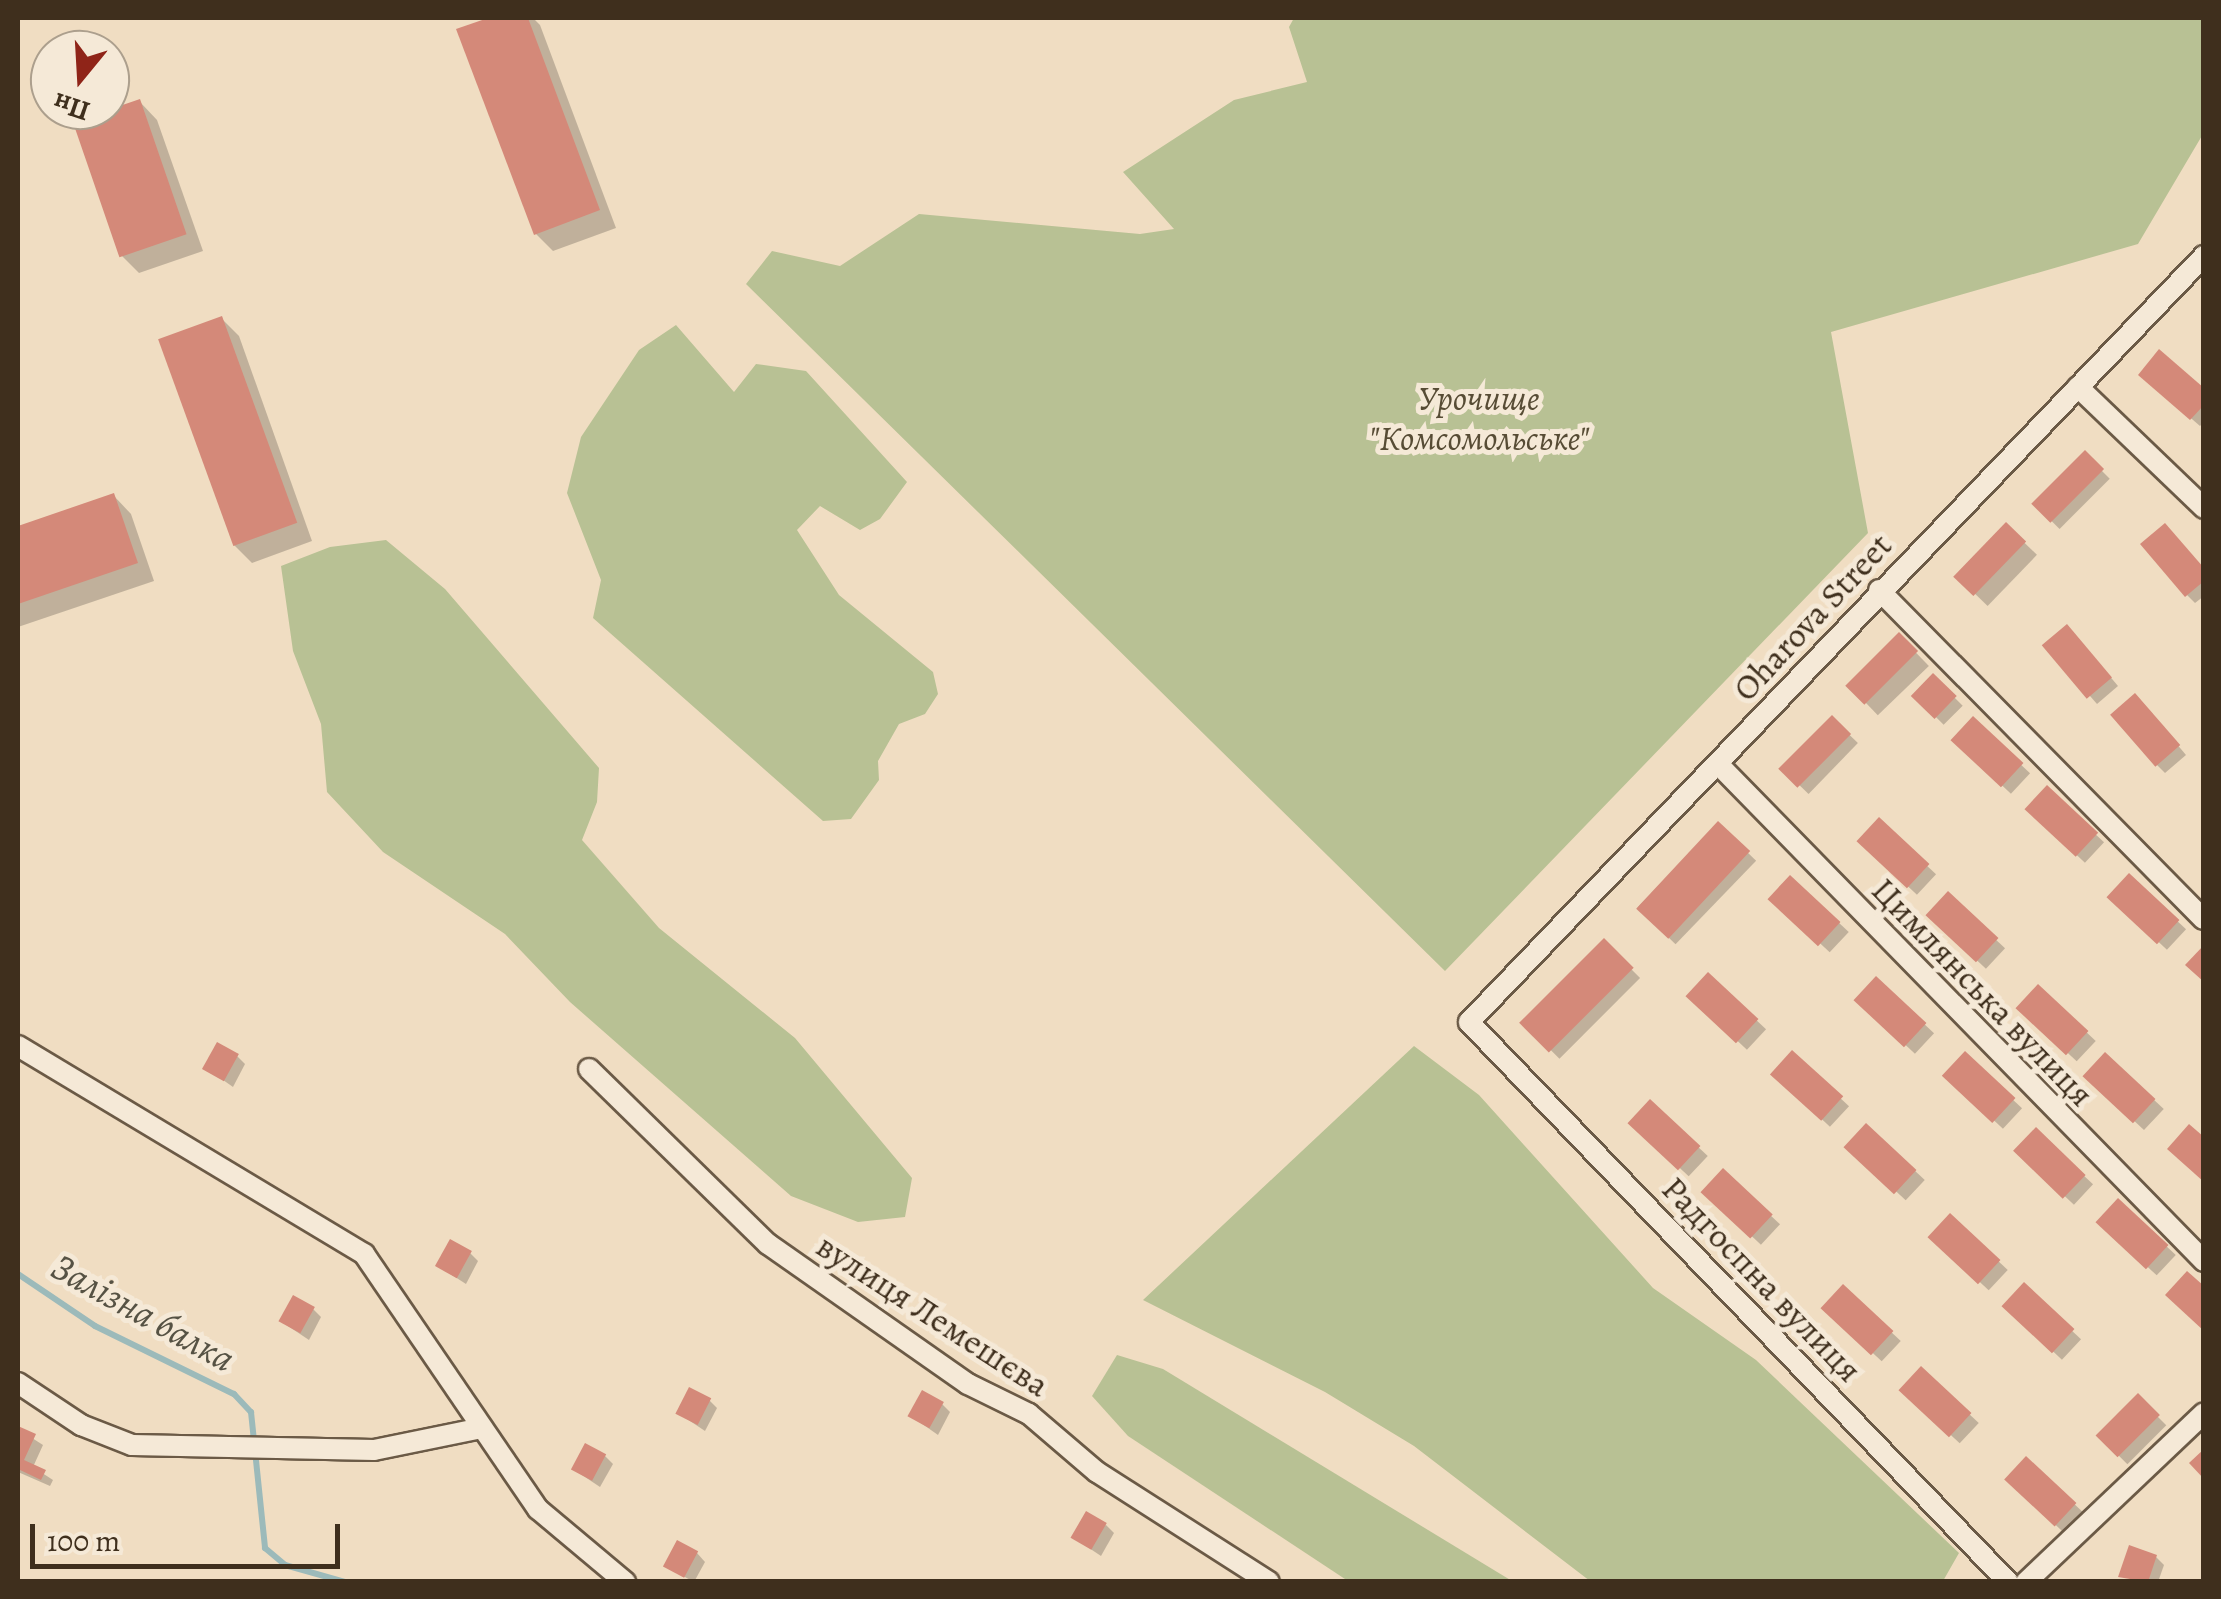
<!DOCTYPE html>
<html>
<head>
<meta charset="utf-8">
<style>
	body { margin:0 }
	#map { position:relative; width:2221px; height:1599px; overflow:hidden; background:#f0ddc2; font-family:Alegreya,serif }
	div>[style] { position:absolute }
	.green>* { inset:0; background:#b8c194 }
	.shadow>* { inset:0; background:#0003; transform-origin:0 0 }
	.stream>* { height:6px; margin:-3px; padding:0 3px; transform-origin:3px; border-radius:3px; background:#9cbaba }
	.building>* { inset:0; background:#d48979; transform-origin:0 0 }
	.roads { filter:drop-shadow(2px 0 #6b5a46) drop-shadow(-2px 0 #6b5a46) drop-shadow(0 2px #6b5a46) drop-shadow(0 -2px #6b5a46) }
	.minor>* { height:20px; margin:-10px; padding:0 10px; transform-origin:10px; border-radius:10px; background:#f5e9d7 }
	span { translate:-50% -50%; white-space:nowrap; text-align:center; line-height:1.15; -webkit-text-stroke:10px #f5e9d7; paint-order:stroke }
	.park-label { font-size:35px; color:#574c35; font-style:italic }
	.street-label { font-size:35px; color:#3f2f1d }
	.water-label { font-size:38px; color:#565244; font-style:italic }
	.frame { position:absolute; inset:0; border:20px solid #3f2f1d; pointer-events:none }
	.north { position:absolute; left:30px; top:30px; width:100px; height:100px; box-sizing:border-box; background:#f5e9d7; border:2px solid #ac9f8d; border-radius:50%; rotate:198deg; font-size:28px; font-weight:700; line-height:40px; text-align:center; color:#3f2f1d }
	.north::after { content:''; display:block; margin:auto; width:35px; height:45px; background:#8f2418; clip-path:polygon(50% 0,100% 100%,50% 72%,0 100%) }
	.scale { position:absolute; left:30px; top:1524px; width:310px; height:45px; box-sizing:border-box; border:5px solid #3f2f1d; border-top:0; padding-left:12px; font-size:30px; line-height:35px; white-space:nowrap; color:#3f2f1d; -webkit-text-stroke:8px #f5e9d7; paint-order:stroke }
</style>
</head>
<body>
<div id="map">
	<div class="green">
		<div style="clip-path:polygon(1294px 18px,2203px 18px,2203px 134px,2138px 244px,1831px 332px,1868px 533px,1445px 971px,746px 284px,772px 251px,840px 266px,919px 214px,1140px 234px,1174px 229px,1123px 172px,1234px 100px,1307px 82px,1289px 27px)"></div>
		<div style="clip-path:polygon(676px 325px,734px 392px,756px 364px,806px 371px,907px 482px,880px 519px,860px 530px,820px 506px,797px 530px,839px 595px,933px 672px,938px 694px,925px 714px,899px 724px,878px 761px,879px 780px,851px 819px,823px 821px,593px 618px,601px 580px,567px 493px,581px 437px,639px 350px)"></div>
		<div style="clip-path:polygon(386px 540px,445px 589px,599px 768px,597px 802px,582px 840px,659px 928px,795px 1038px,912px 1178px,905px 1217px,858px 1222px,791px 1196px,570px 1002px,505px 934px,383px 852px,327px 792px,321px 724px,293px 651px,281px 566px,330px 547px)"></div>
		<div style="clip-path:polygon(1414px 1046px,1479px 1095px,1653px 1288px,1756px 1360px,1959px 1553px,1943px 1581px,1590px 1581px,1414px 1446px,1325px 1392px,1143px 1300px)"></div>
		<div style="clip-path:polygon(1117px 1355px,1163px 1369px,1512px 1581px,1348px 1581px,1128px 1436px,1092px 1396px)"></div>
	</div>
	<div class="shadow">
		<div style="clip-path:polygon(495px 18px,533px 18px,540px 25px,616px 228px,553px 251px,536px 234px,460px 31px)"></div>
		<div style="clip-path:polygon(140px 102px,157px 120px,203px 251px,139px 273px,122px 256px)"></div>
		<div style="clip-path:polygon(222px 319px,239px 336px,312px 541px,252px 563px,234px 545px)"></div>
		<div style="clip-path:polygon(2149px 382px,2204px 391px,2204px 422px,2200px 426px)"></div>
		<div style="left:2085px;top:454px;width:35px;height:71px;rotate:45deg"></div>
		<div style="clip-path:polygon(114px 496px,131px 514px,154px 581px,18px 627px,18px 529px)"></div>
		<div style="left:2006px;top:525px;width:43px;height:71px;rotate:44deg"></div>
		<div style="clip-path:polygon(2204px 571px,2204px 596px,2195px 603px,2187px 595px)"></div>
		<div style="left:1899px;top:635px;width:43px;height:71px;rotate:46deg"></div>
		<div style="clip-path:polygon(2075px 635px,2118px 686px,2097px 704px,2046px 646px)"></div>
		<div style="left:1933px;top:676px;width:42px;height:27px;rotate:45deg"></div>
		<div style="clip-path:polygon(2143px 704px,2186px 755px,2165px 773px,2157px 765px)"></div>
		<div style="left:1832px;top:718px;width:36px;height:71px;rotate:44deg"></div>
		<div style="left:1973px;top:720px;width:78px;height:28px;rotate:43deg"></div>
		<div style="left:2047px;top:789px;width:78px;height:28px;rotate:43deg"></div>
		<div style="left:1879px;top:821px;width:78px;height:28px;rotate:43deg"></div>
		<div style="left:1718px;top:824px;width:53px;height:116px;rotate:44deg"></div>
		<div style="left:2129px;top:876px;width:78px;height:28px;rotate:43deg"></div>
		<div style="left:1791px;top:878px;width:79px;height:28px;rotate:43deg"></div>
		<div style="left:1948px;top:895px;width:78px;height:28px;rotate:43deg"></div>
		<div style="left:1604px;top:942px;width:51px;height:114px;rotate:45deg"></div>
		<div style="left:1709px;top:976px;width:78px;height:28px;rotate:43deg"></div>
		<div style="left:1877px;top:980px;width:78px;height:28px;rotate:43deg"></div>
		<div style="left:2038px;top:987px;width:79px;height:28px;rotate:43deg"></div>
		<div style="left:1792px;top:1053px;width:78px;height:28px;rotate:43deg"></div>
		<div style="left:1965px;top:1055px;width:78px;height:28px;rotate:43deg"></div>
		<div style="left:2106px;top:1055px;width:79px;height:29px;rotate:43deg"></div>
		<div style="clip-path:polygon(237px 1056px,245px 1064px,233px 1087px,206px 1068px)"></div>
		<div style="left:1650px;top:1102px;width:79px;height:28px;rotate:43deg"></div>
		<div style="left:1867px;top:1126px;width:79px;height:28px;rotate:43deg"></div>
		<div style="left:2036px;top:1131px;width:78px;height:28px;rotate:43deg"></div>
		<div style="left:1723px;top:1171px;width:78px;height:28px;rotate:43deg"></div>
		<div style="left:2118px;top:1201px;width:79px;height:28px;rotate:43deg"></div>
		<div style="left:1950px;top:1216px;width:79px;height:28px;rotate:43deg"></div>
		<div style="clip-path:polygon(470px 1253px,478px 1261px,466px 1284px,438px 1266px)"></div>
		<div style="left:2024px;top:1286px;width:78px;height:28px;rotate:43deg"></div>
		<div style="left:1843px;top:1287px;width:79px;height:28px;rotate:43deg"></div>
		<div style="clip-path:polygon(313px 1309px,321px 1317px,309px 1340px,282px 1322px)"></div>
		<div style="left:1921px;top:1369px;width:79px;height:28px;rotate:43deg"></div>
		<div style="left:2138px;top:1397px;width:40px;height:55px;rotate:45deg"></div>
		<div style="clip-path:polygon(709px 1400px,717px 1408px,705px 1431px,678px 1413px)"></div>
		<div style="clip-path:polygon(942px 1404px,950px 1412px,938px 1435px,911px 1416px)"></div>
		<div style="clip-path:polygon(18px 1429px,43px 1445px,33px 1467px,53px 1480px,50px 1486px,18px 1472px)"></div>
		<div style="clip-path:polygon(605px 1456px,613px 1464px,600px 1487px,573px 1469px)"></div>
		<div style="left:2026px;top:1459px;width:78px;height:28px;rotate:43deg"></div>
		<div style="clip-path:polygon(1106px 1525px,1114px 1533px,1101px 1556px,1074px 1538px)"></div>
		<div style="clip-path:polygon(697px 1553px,705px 1562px,694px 1582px,665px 1566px)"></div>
		<div style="clip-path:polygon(2156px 1557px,2164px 1565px,2158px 1582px,2120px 1576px)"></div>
	</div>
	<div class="stream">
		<div style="left:18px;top:1274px;width:93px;rotate:34deg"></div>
		<div style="left:95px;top:1326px;width:155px;rotate:26.1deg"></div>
		<div style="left:234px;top:1394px;width:25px;rotate:47deg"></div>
		<div style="left:251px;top:1412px;width:137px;rotate:84.1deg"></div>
		<div style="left:265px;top:1548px;width:26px;rotate:40deg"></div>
		<div style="left:285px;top:1565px;width:62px;rotate:15.8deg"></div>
	</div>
	<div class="building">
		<div style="clip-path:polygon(488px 18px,528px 18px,600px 210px,534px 235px,456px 29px)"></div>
		<div style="left:140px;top:99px;width:143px;height:71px;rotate:71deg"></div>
		<div style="left:222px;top:316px;width:220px;height:68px;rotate:70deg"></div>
		<div style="clip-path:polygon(2159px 349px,2204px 388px,2204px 405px,2190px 420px,2138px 375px)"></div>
		<div style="left:2085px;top:450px;width:27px;height:76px;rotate:45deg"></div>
		<div style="clip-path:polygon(114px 493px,138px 563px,18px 604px,18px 526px)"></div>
		<div style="left:2006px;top:522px;width:28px;height:76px;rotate:44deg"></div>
		<div style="clip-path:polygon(2165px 523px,2204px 568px,2204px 581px,2185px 597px,2140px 544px)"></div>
		<div style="left:2067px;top:624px;width:70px;height:33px;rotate:50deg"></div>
		<div style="left:1899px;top:632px;width:27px;height:76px;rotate:45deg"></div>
		<div style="left:1933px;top:673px;width:33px;height:32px;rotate:44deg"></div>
		<div style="left:2135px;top:693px;width:69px;height:33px;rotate:49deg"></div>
		<div style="left:1832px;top:715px;width:27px;height:76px;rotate:45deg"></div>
		<div style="left:1973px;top:716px;width:69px;height:33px;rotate:43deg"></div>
		<div style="left:2047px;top:785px;width:70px;height:33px;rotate:43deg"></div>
		<div style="left:1879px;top:817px;width:69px;height:33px;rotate:43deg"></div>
		<div style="left:1718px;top:821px;width:44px;height:120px;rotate:43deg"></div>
		<div style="left:2129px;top:873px;width:69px;height:33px;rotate:43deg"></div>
		<div style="left:1790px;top:875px;width:69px;height:33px;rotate:43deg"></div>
		<div style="left:1948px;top:891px;width:69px;height:33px;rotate:43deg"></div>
		<div style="left:1604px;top:938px;width:42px;height:120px;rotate:45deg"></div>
		<div style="clip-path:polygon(2204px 945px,2204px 982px,2185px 965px)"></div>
		<div style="left:1708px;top:972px;width:69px;height:33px;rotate:43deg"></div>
		<div style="left:1876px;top:976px;width:69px;height:33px;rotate:43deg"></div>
		<div style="left:2038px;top:984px;width:69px;height:33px;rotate:43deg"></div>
		<div style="left:217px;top:1042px;width:25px;height:31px;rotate:29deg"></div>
		<div style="left:1792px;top:1050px;width:69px;height:33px;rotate:42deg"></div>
		<div style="left:1965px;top:1051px;width:69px;height:34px;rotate:43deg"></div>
		<div style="left:2105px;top:1052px;width:69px;height:33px;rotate:43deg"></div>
		<div style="left:1650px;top:1099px;width:69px;height:33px;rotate:43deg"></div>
		<div style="left:1866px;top:1123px;width:69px;height:33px;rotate:43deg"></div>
		<div style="clip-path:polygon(2189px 1124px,2204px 1137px,2204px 1182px,2167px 1149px)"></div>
		<div style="left:2036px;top:1127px;width:69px;height:33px;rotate:44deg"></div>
		<div style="left:1723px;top:1168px;width:68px;height:33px;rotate:43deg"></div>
		<div style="left:2118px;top:1198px;width:69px;height:33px;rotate:43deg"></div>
		<div style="left:1950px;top:1213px;width:69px;height:33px;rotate:43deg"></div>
		<div style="left:450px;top:1239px;width:25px;height:31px;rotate:29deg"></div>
		<div style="clip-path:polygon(2187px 1271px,2204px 1286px,2204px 1331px,2165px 1295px)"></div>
		<div style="left:2024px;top:1282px;width:69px;height:33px;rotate:43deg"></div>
		<div style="left:1843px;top:1284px;width:69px;height:33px;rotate:43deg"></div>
		<div style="left:293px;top:1295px;width:25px;height:30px;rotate:29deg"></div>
		<div style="left:1921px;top:1366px;width:69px;height:33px;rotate:43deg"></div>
		<div style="left:689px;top:1387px;width:25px;height:30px;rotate:27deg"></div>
		<div style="left:922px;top:1390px;width:25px;height:30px;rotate:29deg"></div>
		<div style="left:2138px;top:1393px;width:31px;height:60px;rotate:45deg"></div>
		<div style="clip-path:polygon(18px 1426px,36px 1434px,24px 1460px,46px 1470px,41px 1480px,18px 1469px)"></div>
		<div style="left:585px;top:1443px;width:24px;height:30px;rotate:28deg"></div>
		<div style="clip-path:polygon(2204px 1449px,2204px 1479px,2189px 1463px)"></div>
		<div style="left:2026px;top:1456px;width:69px;height:32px;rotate:43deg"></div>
		<div style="left:1086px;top:1511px;width:24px;height:31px;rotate:30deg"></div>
		<div style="left:677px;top:1540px;width:24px;height:30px;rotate:28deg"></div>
		<div style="clip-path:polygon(2129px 1545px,2157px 1555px,2148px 1582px,2118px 1577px)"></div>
	</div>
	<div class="roads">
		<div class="minor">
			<div style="left:2078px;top:387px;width:175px;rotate:43.8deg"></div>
			<div style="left:1879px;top:590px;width:462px;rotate:45.4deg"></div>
			<div style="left:1719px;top:765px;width:694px;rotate:45.64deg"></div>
			<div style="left:18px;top:1046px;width:404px;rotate:31deg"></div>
			<div style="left:364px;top:1254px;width:309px;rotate:55.7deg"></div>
			<div style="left:538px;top:1509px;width:114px;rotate:40deg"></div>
			<div style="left:589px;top:1069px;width:250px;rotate:44.4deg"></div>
			<div style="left:768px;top:1244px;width:244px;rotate:35deg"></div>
			<div style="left:968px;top:1384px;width:68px;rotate:26.2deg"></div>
			<div style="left:1029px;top:1414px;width:89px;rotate:40.5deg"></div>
			<div style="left:1097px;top:1472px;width:204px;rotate:32.6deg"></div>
			<div style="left:18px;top:1383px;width:76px;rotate:33.7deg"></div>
			<div style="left:81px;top:1425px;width:55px;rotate:21.4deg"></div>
			<div style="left:132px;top:1445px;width:242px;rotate:1.2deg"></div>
			<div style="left:374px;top:1450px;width:110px;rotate:-11.5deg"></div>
			<div style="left:2008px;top:1582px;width:777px;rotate:-133.91deg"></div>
			<div style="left:1469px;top:1022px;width:1062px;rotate:-46.18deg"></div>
			<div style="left:2026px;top:1582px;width:245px;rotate:-43.5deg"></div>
		</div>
	</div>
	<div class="park-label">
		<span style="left:1479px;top:418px">Урочище<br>"Комсомольське"</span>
	</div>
	<div class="street-label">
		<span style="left:1812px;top:617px;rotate:-47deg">Oharova Street</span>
		<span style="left:1983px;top:992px;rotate:46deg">Цимлянська вулиця</span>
		<span style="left:1762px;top:1279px;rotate:46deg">Радгоспна вулиця</span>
		<span style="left:933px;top:1315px;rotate:33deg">вулиця Лемешєва</span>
	</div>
	<div class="water-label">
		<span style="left:143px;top:1313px;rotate:29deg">Залізна балка</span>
	</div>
	<div class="frame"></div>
	<div class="north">Пн</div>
	<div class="scale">100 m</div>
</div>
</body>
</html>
